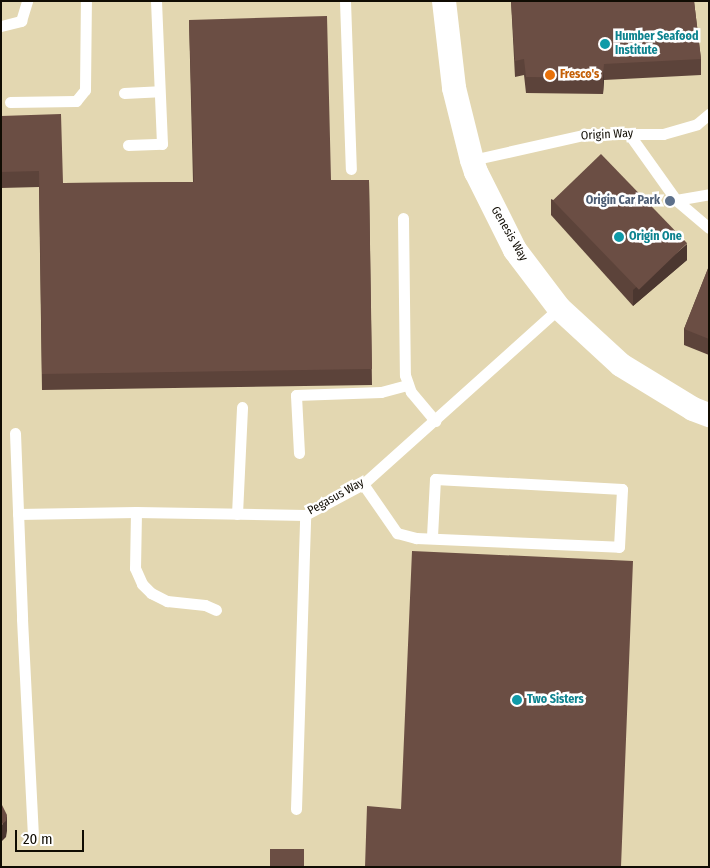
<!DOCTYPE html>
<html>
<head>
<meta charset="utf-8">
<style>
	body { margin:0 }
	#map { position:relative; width:710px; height:868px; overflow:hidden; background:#ece3c3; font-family:"Fira Sans Condensed",sans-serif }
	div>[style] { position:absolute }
	.built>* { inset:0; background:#e3d7b1; transform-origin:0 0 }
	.lane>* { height:11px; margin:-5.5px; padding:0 5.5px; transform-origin:5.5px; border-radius:5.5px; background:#fff }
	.street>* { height:24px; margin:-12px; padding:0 12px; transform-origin:12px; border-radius:12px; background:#fff }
	.wall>* { inset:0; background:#5c433a }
	.shaded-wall>* { inset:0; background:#4b3730 }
	.building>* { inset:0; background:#6b4e44; transform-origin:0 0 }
	.dots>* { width:14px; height:14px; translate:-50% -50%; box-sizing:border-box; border:2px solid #fff; border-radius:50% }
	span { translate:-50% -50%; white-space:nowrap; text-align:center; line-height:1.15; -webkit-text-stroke:5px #fff; paint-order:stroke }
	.culture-label { font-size:12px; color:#0d838f; font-weight:700 }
	.left { translate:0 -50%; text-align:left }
	.food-label { font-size:12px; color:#c56008; font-weight:700 }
	.street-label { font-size:12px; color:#100c03 }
	.service-label { font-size:12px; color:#4e5e75; font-weight:700 }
	.right { translate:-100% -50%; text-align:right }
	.frame { position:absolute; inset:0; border:2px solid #100c03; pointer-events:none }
	.scale { position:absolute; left:15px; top:830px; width:69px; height:22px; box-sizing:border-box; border:2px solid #100c03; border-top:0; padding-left:6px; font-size:15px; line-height:18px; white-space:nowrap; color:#100c03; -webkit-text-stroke:4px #fff; paint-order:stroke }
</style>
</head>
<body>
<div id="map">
	<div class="built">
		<div style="left:1px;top:1px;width:708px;height:866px"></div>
	</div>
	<div class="lane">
		<div style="left:345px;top:1px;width:168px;rotate:88deg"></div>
		<div style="left:1px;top:26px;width:21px;rotate:-14deg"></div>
		<div style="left:21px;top:21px;width:21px;rotate:-73deg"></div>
		<div style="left:124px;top:93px;width:35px;rotate:-3deg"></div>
		<div style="left:10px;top:102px;width:66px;rotate:-0.9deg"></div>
		<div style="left:76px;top:101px;width:14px;rotate:-51deg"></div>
		<div style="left:85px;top:90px;width:89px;rotate:-89.4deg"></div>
		<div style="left:629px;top:134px;width:81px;rotate:54.5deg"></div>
		<div style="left:676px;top:200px;width:43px;rotate:40.3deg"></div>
		<div style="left:128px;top:145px;width:34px;rotate:-2deg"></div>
		<div style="left:162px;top:144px;width:143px;rotate:-92.4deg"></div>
		<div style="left:472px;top:160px;width:118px;rotate:-12.7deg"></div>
		<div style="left:587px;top:134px;width:76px"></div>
		<div style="left:663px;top:134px;width:35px;rotate:-16deg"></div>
		<div style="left:697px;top:124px;width:16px;rotate:-40deg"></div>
		<div style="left:676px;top:200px;width:34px;rotate:-10deg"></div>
		<div style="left:403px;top:218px;width:157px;rotate:89.3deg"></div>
		<div style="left:405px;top:375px;width:18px;rotate:71deg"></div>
		<div style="left:411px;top:392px;width:38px;rotate:50deg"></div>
		<div style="left:15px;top:433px;width:186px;rotate:87.8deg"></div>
		<div style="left:22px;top:619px;width:216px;rotate:87.1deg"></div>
		<div style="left:299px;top:453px;width:58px;rotate:-93deg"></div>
		<div style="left:296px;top:395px;width:85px;rotate:-2deg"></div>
		<div style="left:381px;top:392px;width:28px;rotate:-15deg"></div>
		<div style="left:363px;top:484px;width:60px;rotate:55.2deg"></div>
		<div style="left:397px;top:533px;width:20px;rotate:15deg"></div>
		<div style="left:416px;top:538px;width:203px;rotate:2.5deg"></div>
		<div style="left:619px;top:547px;width:58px;rotate:-87deg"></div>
		<div style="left:622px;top:489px;width:187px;rotate:-176.9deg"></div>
		<div style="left:435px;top:479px;width:58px;rotate:93deg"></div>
		<div style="left:136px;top:512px;width:56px;rotate:91deg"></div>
		<div style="left:135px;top:568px;width:17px;rotate:66deg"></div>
		<div style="left:142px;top:584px;width:13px;rotate:45deg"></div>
		<div style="left:151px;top:593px;width:18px;rotate:27deg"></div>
		<div style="left:167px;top:601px;width:38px;rotate:6deg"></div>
		<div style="left:205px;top:605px;width:12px;rotate:24deg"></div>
		<div style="left:18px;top:514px;width:118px;rotate:-1deg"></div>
		<div style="left:136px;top:512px;width:169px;rotate:1deg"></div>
		<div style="left:305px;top:515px;width:66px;rotate:-28.1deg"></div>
		<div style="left:363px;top:484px;width:263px;rotate:-41.9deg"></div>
		<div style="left:237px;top:514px;width:107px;rotate:-87.3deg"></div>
		<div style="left:296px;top:809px;width:294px;rotate:-88.2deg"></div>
	</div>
	<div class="street">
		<div style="left:444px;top:1px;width:88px;rotate:83.4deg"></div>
		<div style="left:454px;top:88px;width:74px;rotate:76deg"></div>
		<div style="left:472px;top:160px;width:13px;rotate:72deg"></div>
		<div style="left:476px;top:172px;width:87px;rotate:63.4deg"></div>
		<div style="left:515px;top:250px;width:73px;rotate:52.8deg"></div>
		<div style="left:559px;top:308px;width:84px;rotate:42.6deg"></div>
		<div style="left:621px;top:365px;width:84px;rotate:31.4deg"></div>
		<div style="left:693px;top:409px;width:17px;rotate:21deg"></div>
	</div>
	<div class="wall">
		<div style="clip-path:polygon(511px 1px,694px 1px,701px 59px,701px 75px,604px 80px,603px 94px,526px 93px,524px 75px,515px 77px)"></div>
		<div style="clip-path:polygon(189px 20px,331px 180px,369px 180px,372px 385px,42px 390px,39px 187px,1px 188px,1px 116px,63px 183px,193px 182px)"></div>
		<div style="clip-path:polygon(551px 199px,687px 260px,633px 306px,551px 215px)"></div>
		<div style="clip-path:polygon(709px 266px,709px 355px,684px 345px,684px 329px)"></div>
	</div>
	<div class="shaded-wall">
		<div style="clip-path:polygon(604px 64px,604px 80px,603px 94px,603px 78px)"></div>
		<div style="clip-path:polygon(687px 244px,687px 260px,633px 306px,633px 290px)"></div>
		<div style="clip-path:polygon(7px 815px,7px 831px,6px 837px,2px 841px,2px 825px)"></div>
	</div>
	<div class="building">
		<div style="clip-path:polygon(511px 1px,694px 1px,701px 59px,604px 64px,603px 78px,526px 77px,524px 59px,515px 61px)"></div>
		<div style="clip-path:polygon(327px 16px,331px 180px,369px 180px,372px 369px,42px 374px,39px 171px,1px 172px,1px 116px,61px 114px,63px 183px,194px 182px,189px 20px)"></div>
		<div style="left:601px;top:154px;width:124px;height:67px;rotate:46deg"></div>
		<div style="clip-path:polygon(709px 266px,709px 339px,684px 329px)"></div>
		<div style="clip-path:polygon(412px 551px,633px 561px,621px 867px,365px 867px,367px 806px,401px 809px)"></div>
		<div style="clip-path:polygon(1px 803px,7px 815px,6px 821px,1px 825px)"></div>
		<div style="left:270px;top:849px;width:34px;height:18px"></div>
	</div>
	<div class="dots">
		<div style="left:605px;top:44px;background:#0f9aa8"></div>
		<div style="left:550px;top:75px;background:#e8710a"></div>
		<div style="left:670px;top:201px;background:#5c6f8a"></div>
		<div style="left:619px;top:237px;background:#0f9aa8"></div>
		<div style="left:517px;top:700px;background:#0f9aa8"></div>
	</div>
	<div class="culture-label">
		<span class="left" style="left:615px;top:44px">Humber Seafood<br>Institute</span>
		<span class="left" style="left:629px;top:237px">Origin One</span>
		<span class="left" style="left:527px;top:700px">Two Sisters</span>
	</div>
	<div class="food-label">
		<span class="left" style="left:560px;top:75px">Fresco's</span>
	</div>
	<div class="street-label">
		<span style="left:607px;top:135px;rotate:-3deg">Origin Way</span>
		<span style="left:509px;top:234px;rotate:60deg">Genesis Way</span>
		<span style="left:336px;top:497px;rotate:-29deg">Pegasus Way</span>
	</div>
	<div class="service-label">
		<span class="right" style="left:660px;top:201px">Origin Car Park</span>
	</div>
	<div class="frame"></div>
	<div class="scale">20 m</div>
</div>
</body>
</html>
